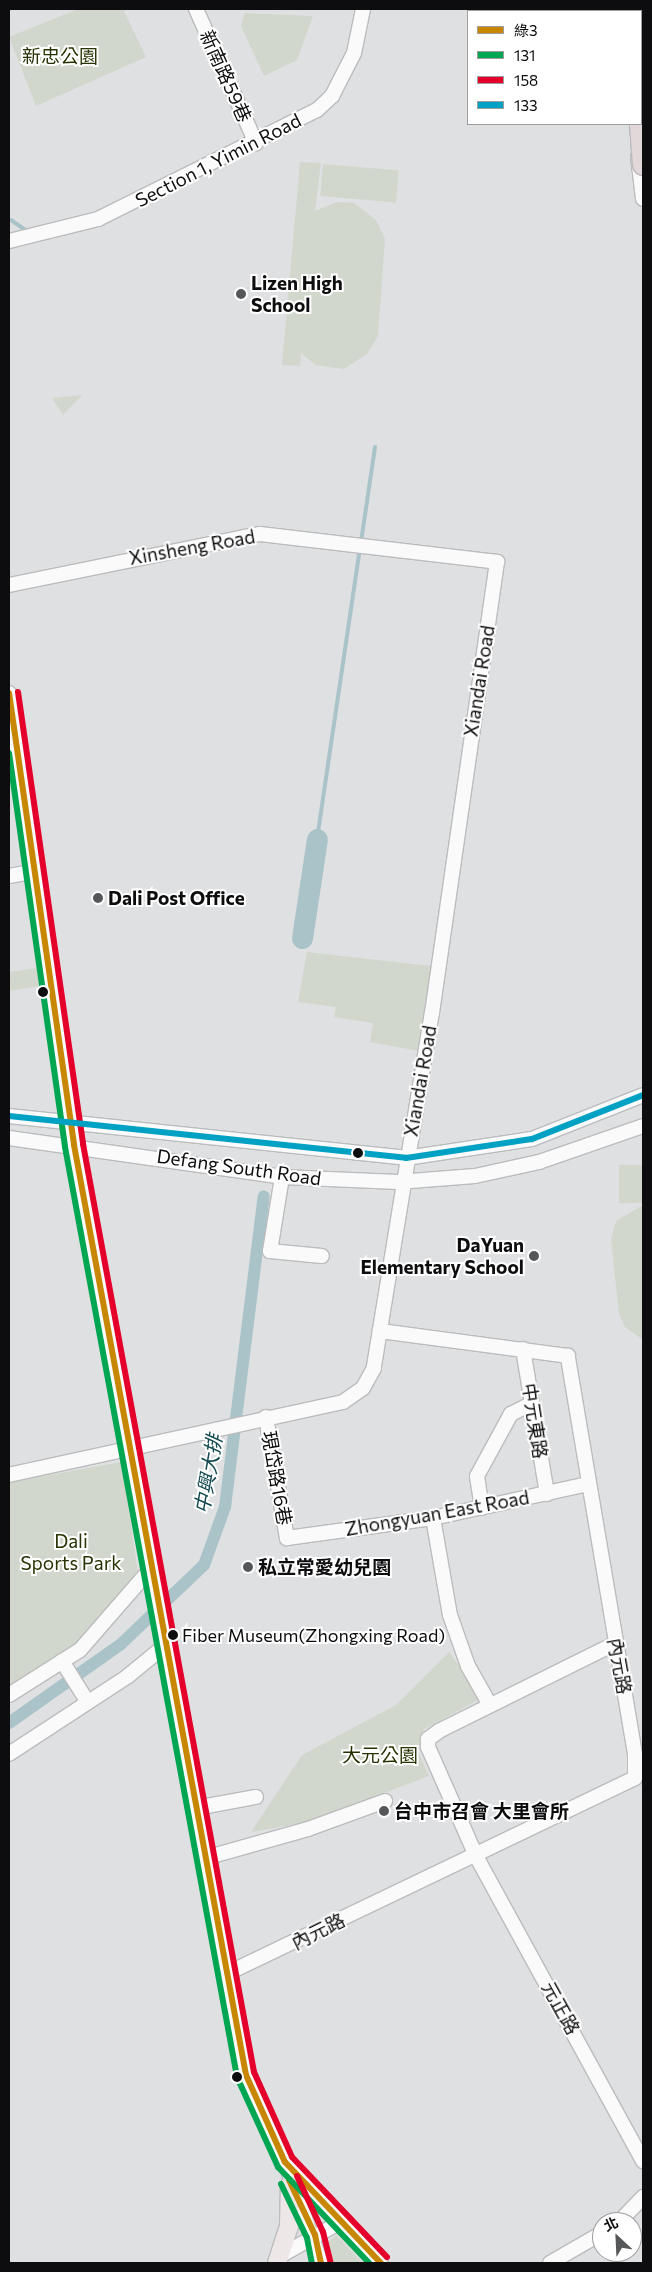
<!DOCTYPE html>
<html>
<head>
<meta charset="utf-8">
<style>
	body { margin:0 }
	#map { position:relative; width:652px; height:2272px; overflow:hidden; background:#dfe0e2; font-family:Commissioner,"Noto Sans TC",sans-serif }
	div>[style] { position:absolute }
	.green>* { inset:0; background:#d2d7cd; transform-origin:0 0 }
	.stream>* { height:4px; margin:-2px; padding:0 2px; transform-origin:2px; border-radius:2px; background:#a9c3c8 }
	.canal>* { height:12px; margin:-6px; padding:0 6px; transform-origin:6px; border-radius:6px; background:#a9c3c8 }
	.river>* { height:21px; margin:-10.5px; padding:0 10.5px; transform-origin:10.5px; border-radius:10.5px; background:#a9c3c8 }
	.roads { filter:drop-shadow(1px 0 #bbbcbd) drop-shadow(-1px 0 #bbbcbd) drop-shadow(0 1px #bbbcbd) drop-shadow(0 -1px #bbbcbd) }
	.minor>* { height:14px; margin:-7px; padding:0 7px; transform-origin:7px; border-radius:7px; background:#fafafb }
	.major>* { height:18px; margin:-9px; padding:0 9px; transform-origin:9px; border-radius:9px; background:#ede7e8 }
	.highway>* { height:20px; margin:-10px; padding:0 10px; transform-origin:10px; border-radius:10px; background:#e2d8da }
	.bridges { filter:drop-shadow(1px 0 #bababc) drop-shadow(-1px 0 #bababc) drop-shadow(0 1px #bababc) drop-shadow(0 -1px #bababc) }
	.highway-bridge>* { height:20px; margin:-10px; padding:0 10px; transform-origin:10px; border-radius:10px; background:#e2d8da }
	.bus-1>* { height:6px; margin:-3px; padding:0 3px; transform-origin:3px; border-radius:3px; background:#c88703 }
	.bus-2>* { height:6px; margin:-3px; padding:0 3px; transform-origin:3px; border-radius:3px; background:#00a651 }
	.bus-3>* { height:6px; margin:-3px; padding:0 3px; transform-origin:3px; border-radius:3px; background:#e4002b }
	.bus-4>* { height:6px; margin:-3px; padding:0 3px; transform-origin:3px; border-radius:3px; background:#01a1c4 }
	.dots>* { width:14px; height:14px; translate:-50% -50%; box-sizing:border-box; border:2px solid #fff; border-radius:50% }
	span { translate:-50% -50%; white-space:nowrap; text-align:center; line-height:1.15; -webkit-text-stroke:4px #fff; paint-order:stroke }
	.bus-label { font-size:18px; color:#0d0d0f }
	.left { translate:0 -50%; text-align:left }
	.park-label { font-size:19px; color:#273302 }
	.street-label { font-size:19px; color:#0d0d0f }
	.poi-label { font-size:19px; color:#0d0d0f; font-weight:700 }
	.right { translate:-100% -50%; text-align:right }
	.water-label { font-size:20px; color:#124951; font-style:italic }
	.frame { position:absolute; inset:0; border:10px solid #0d0d0f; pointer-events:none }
	.legend { position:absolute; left:467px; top:10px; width:175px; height:115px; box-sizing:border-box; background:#fff; border:1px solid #9e9e9f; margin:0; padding:6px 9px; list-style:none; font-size:15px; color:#0d0d0f }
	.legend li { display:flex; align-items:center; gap:10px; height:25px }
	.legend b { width:25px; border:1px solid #9e9e9f }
	.north { position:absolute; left:592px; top:2212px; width:50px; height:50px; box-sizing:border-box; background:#fff; border:1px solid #9e9e9f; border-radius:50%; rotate:335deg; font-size:14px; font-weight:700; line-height:20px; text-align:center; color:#0d0d0f }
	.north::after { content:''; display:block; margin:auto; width:18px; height:22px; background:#565759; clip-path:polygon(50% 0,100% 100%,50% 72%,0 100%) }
</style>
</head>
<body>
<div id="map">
	<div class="green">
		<div style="clip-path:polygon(78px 9px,123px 9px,146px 57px,36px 106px,9px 37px)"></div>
		<div style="clip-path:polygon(245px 13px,313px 16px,297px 60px,264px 76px,241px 26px)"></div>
		<div style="clip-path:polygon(300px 162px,321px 163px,315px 211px,336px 202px,354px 203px,376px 220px,385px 239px,378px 336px,367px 354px,344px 369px,315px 365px,301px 353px,300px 366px,282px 365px)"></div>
		<div style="left:323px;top:164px;width:76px;height:32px;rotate:5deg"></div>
		<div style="clip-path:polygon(82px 395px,63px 415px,52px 398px)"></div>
		<div style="clip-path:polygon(307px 952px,431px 966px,419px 1051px,370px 1042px,373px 1023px,334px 1017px,336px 1007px,298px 1002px)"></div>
		<div style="clip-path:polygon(37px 968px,39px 986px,9px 991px,9px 972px)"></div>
		<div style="left:619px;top:1165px;width:24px;height:38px"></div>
		<div style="clip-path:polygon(643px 1205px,643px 1340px,625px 1327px,619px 1314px,611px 1239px,616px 1221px)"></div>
		<div style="clip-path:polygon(122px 1462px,138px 1573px,76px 1644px,9px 1688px,9px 1482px)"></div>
		<div style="clip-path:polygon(449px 1652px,482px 1698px,424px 1729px,418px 1751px,429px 1776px,307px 1822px,251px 1832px,302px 1755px,396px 1705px)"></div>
		<div style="clip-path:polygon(336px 2235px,363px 2263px,331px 2263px,324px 2245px)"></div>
	</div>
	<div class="stream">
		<div style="left:11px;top:220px;width:19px;rotate:35deg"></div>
		<div style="left:361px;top:542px;width:96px;rotate:-81.6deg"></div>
		<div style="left:317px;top:839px;width:293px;rotate:-81.6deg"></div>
	</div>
	<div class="canal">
		<div style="left:9px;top:1723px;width:137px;rotate:-35.2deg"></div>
		<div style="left:121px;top:1644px;width:115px;rotate:-43.6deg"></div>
		<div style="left:204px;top:1565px;width:62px;rotate:-70.1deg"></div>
		<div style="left:225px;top:1507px;width:313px;rotate:-82.9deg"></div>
	</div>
	<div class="river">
		<div style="left:302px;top:938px;width:100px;rotate:-81.4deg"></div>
	</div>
	<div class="roads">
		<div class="minor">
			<div style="left:196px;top:9px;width:147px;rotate:65.9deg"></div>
			<div style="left:638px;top:157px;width:42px;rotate:83.2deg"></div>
			<div style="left:9px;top:241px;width:92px;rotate:-13.9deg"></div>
			<div style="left:98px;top:219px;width:245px;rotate:-26.5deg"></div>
			<div style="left:317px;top:110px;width:21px;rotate:-43deg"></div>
			<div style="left:332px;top:96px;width:48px;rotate:-62.9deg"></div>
			<div style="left:354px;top:53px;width:45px;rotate:-78.4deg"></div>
			<div style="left:9px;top:585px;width:256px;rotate:-11.5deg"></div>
			<div style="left:260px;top:534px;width:239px;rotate:6.7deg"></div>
			<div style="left:497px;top:562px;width:455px;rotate:98.2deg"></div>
			<div style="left:432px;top:1012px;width:361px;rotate:99.3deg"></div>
			<div style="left:374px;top:1368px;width:23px;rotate:119deg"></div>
			<div style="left:363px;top:1388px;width:24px;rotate:145deg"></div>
			<div style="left:343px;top:1402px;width:342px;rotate:167.7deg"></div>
			<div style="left:9px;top:693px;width:457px;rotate:81.8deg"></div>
			<div style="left:74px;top:1145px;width:946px;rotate:79.52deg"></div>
			<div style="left:246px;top:2075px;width:95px;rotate:65.9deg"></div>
			<div style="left:285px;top:2162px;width:107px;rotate:70.4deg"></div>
			<div style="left:9px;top:876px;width:28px;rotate:-10deg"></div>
			<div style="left:9px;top:1116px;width:399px;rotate:6deg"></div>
			<div style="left:406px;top:1158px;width:127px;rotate:-8.6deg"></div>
			<div style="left:532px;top:1139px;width:119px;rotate:-21.6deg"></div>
			<div style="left:9px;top:1138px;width:276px;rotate:8.1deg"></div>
			<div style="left:282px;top:1177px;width:116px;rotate:2.5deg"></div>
			<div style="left:398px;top:1182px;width:77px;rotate:-4.5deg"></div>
			<div style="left:475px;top:1176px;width:66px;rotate:-12.3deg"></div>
			<div style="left:539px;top:1162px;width:110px;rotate:-19.1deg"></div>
			<div style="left:282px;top:1177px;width:75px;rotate:99.2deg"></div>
			<div style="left:270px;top:1251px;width:52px;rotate:5.5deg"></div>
			<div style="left:523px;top:1349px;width:147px;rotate:80.6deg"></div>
			<div style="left:266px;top:1417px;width:123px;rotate:80.2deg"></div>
			<div style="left:287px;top:1538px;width:147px;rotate:-7.8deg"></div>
			<div style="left:433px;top:1518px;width:158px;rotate:-12.4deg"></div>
			<div style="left:482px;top:1508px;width:32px;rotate:-99deg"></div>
			<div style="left:477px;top:1476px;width:71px;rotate:-61.3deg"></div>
			<div style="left:511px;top:1414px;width:22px;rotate:-27deg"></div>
			<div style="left:433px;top:1518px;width:98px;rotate:80.1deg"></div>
			<div style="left:450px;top:1615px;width:54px;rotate:70.6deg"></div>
			<div style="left:468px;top:1666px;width:45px;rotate:60.6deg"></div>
			<div style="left:616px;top:1643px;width:198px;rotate:153.6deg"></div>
			<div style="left:439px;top:1731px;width:14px;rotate:144deg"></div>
			<div style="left:428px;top:1739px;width:8px;rotate:90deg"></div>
			<div style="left:428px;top:1747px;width:119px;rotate:66.2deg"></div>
			<div style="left:476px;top:1856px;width:348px;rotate:61.3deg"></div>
			<div style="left:62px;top:1661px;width:47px;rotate:58deg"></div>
			<div style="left:9px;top:1695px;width:84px;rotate:-32.4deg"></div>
			<div style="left:80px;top:1650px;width:113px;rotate:-49deg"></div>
			<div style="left:9px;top:1754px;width:142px;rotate:-33.2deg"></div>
			<div style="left:128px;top:1676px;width:50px;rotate:-39.4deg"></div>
			<div style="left:196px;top:1808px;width:61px;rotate:-10.4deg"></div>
			<div style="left:205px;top:1858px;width:107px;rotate:-15.7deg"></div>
			<div style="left:308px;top:1829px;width:82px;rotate:-20deg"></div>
			<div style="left:228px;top:1973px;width:451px;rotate:-25.6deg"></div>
			<div style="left:635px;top:1778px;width:24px;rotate:-90deg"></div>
			<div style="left:635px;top:1754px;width:404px;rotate:-99.6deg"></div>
			<div style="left:568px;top:1356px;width:190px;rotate:-172.4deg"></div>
			<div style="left:285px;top:2162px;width:139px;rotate:46.5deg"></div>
			<div style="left:619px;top:2222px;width:35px;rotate:-46deg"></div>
			<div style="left:280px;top:2256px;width:73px;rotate:-29.4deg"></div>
			<div style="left:550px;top:2263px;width:60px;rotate:-30deg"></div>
		</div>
		<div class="major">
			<div style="left:277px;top:2263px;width:40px;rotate:-72deg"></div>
			<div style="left:289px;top:2225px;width:40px;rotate:-88.6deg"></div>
		</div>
		<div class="highway">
			<div style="left:634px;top:11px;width:2px;rotate:-63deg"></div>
		</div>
	</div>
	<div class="bridges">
		<div class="highway-bridge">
			<div style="left:640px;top:124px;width:41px;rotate:85.8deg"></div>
		</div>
	</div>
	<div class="bus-1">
		<div style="left:9px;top:693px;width:457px;rotate:81.8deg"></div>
		<div style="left:74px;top:1145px;width:946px;rotate:79.52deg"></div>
		<div style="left:246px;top:2075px;width:95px;rotate:65.9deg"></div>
		<div style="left:285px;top:2162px;width:139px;rotate:46.5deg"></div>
		<div style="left:289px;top:2180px;width:61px;rotate:64.7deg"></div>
		<div style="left:315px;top:2235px;width:29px;rotate:78deg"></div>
	</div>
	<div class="bus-2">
		<div style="left:9px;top:753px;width:398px;rotate:81.9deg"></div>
		<div style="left:65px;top:1147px;width:946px;rotate:79.52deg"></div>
		<div style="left:237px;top:2077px;width:99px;rotate:65.5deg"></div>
		<div style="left:278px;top:2167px;width:132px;rotate:46.5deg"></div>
		<div style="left:281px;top:2184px;width:60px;rotate:64.3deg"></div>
		<div style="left:307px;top:2238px;width:25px;rotate:79deg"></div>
	</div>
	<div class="bus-3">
		<div style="left:18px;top:692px;width:457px;rotate:81.8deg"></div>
		<div style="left:83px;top:1144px;width:944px;rotate:79.56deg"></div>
		<div style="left:254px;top:2072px;width:93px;rotate:65.9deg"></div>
		<div style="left:292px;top:2157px;width:138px;rotate:46.5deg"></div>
		<div style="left:297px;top:2176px;width:62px;rotate:65.1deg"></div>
		<div style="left:323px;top:2232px;width:30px;rotate:76deg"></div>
	</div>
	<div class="bus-4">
		<div style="left:9px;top:1116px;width:399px;rotate:6deg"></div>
		<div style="left:406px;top:1158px;width:127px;rotate:-8.6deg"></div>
		<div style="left:532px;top:1139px;width:119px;rotate:-21.6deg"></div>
	</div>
	<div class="dots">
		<div style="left:241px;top:294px;background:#565759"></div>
		<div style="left:98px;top:898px;background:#565759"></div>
		<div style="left:43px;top:992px;background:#0d0d0f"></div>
		<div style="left:358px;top:1153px;background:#0d0d0f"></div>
		<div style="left:534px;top:1256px;background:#565759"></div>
		<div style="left:248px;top:1567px;background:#565759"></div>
		<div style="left:173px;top:1635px;background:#0d0d0f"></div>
		<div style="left:384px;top:1811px;background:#565759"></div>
		<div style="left:237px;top:2077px;background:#0d0d0f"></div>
	</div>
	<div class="bus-label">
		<span class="left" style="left:182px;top:1635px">Fiber Museum(Zhongxing Road)</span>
	</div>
	<div class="park-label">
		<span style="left:60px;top:56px">新忠公園</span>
		<span style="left:71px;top:1552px">Dali<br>Sports Park</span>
		<span style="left:380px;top:1755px">大元公園</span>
	</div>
	<div class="street-label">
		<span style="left:226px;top:76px;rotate:66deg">新南路59巷</span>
		<span style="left:218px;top:160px;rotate:-27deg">Section 1, Yimin Road</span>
		<span style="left:192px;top:547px;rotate:-10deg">Xinsheng Road</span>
		<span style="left:479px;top:681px;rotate:-81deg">Xiandai Road</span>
		<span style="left:420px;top:1081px;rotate:-80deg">Xiandai Road</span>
		<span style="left:239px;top:1167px;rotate:8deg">Defang South Road</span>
		<span style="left:535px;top:1421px;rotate:81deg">中元東路</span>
		<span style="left:277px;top:1478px;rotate:80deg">現岱路16巷</span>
		<span style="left:437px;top:1513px;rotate:-10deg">Zhongyuan East Road</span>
		<span style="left:620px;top:1666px;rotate:80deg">內元路</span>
		<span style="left:318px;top:1931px;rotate:-26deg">內元路</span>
		<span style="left:561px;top:2008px;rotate:61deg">元正路</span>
	</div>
	<div class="poi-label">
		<span class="left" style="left:251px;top:294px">Lizen High<br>School</span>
		<span class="left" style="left:108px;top:898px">Dali Post Office</span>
		<span class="right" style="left:524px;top:1256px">DaYuan<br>Elementary School</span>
		<span class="left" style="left:258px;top:1567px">私立常愛幼兒園</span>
		<span class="left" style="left:394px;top:1811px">台中市召會 大里會所</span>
	</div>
	<div class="water-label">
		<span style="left:208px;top:1474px;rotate:-80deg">中興大排</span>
	</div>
	<div class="frame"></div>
	<ul class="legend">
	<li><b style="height:6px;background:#c88703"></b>綠3</li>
	<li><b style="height:6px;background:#00a651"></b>131</li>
	<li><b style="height:6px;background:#e4002b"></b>158</li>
	<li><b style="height:6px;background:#01a1c4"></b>133</li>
	</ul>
	<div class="north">北</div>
</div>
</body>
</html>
